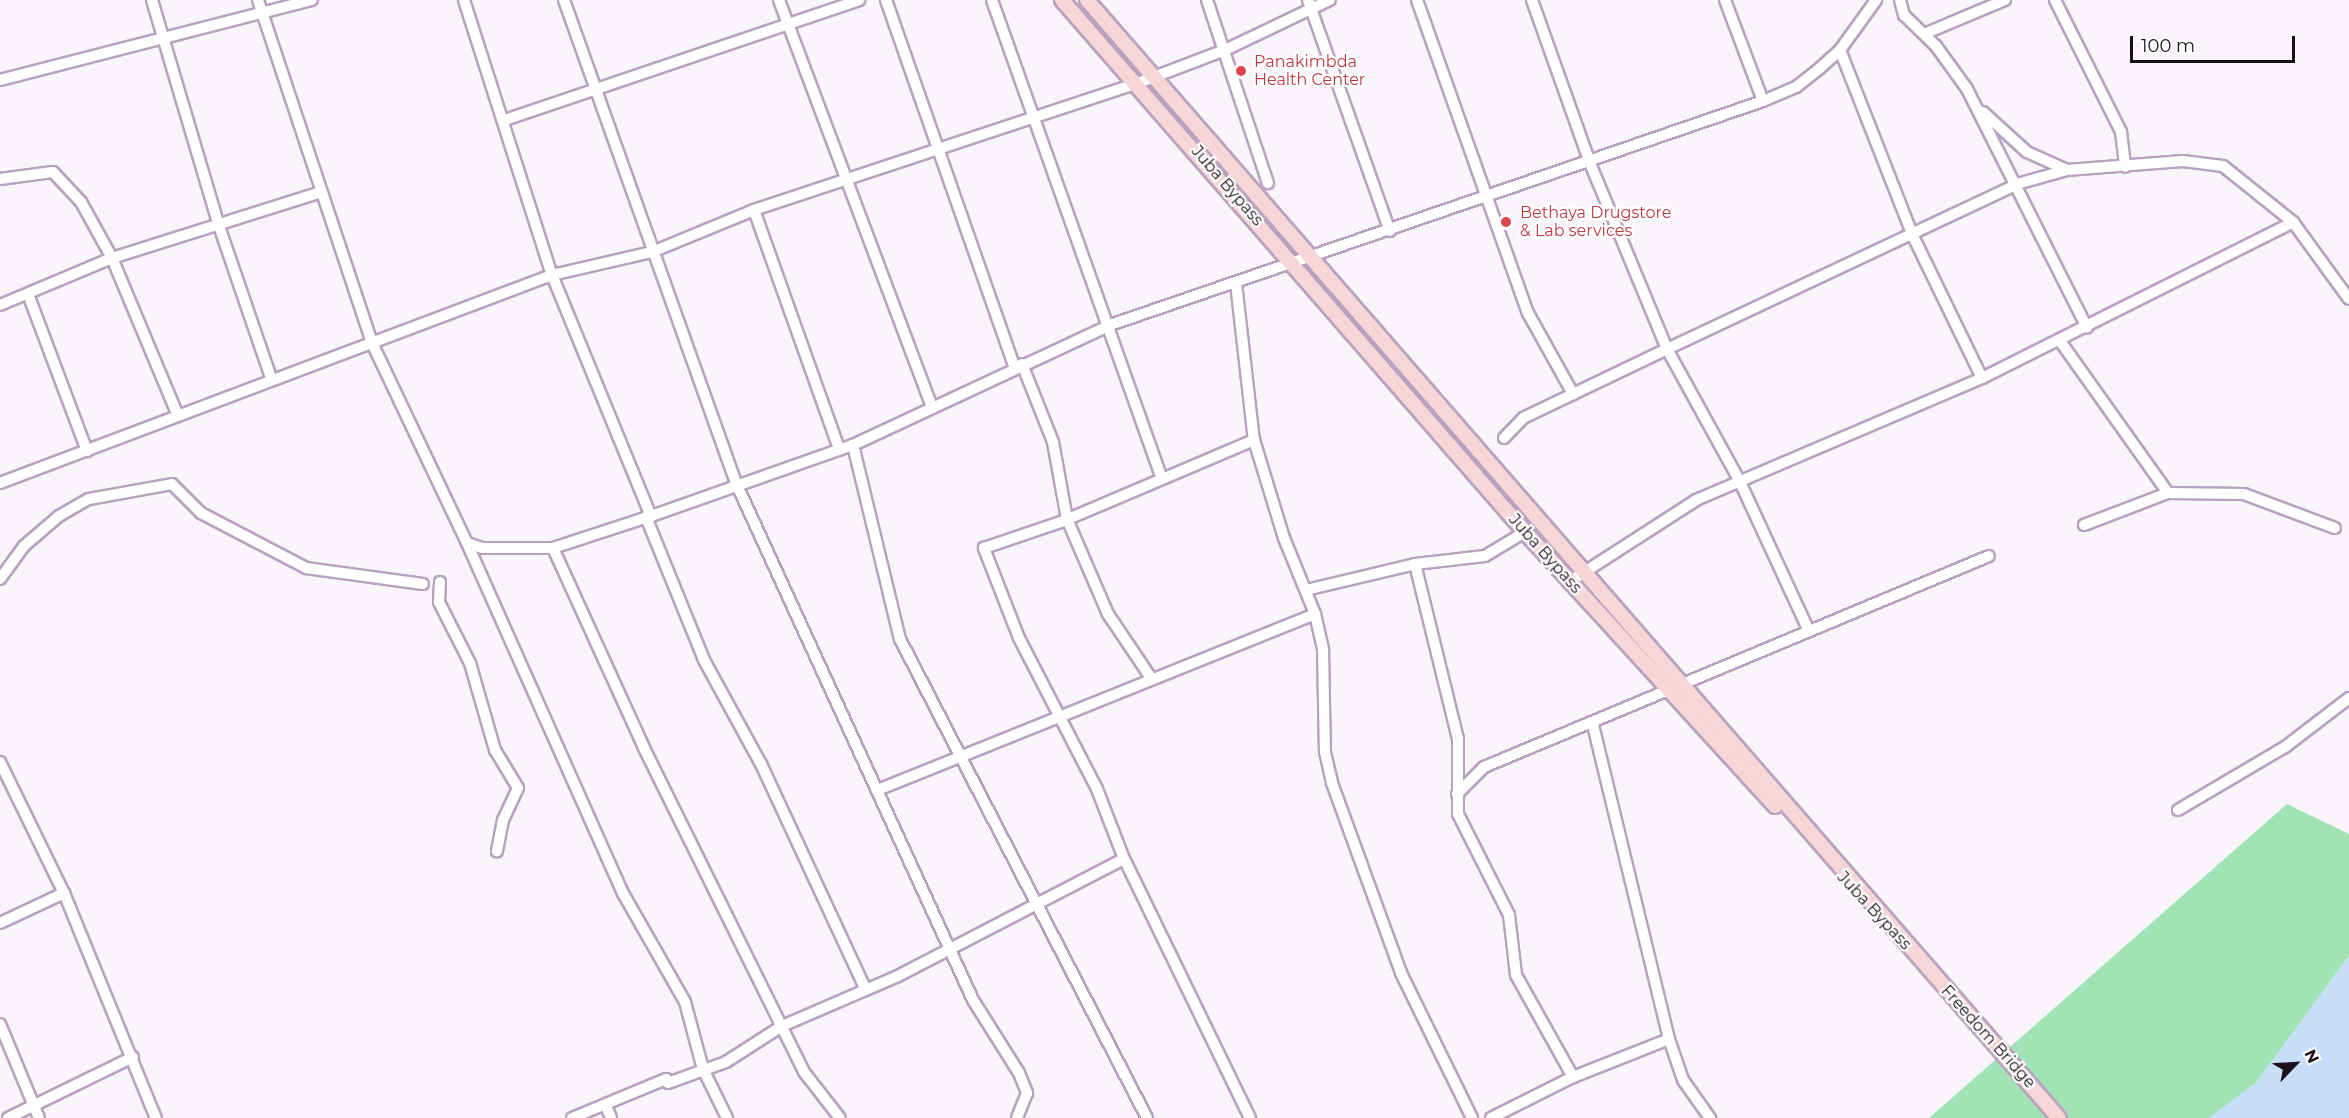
<!DOCTYPE html>
<html>
<head>
<meta charset="utf-8">
<style>
	body { margin:0 }
	#map { position:relative; width:2349px; height:1118px; overflow:hidden; background:#f9f5fb; font-family:Montserrat,sans-serif }
	div>[style] { position:absolute }
	.green>* { inset:0; background:#a1e3b5 }
	.water>* { inset:0; background:#c7def8 }
	.roads { filter:drop-shadow(2px 0 #b9a2c0) drop-shadow(-2px 0 #b9a2c0) drop-shadow(0 2px #b9a2c0) drop-shadow(0 -2px #b9a2c0) }
	.minor>* { height:10px; margin:-5px; padding:0 5px; transform-origin:5px; border-radius:5px; background:#fff }
	.major>* { height:14px; margin:-7px; padding:0 7px; transform-origin:7px; border-radius:7px; background:#f7d6d7 }
	.dots>* { width:16px; height:16px; translate:-50% -50%; box-sizing:border-box; border:3px solid #fff; border-radius:50% }
	span { translate:-50% -50%; white-space:nowrap; text-align:center; line-height:1.15; -webkit-text-stroke:4.5px #fff; paint-order:stroke }
	.health-label { font-size:16px; color:#be3a42 }
	.left { translate:0 -50%; text-align:left }
	.street-label { font-size:16px; color:#19101b }
	.north { position:absolute; left:2265px; top:1034px; width:60px; height:60px; -webkit-text-stroke:4px #fff; paint-order:stroke; rotate:65deg; font-size:16px; font-weight:700; line-height:24px; text-align:center; color:#19101b }
	.north::after { content:''; display:block; margin:auto; width:21px; height:27px; background:#19101b; clip-path:polygon(50% 0,100% 100%,50% 72%,0 100%) }
	.scale { position:absolute; left:2130px; top:36px; width:165px; height:27px; box-sizing:border-box; border:3px solid #19101b; border-top:0; padding-left:8px; font-size:18px; line-height:21px; white-space:nowrap; color:#19101b; -webkit-text-stroke:4px #fff; paint-order:stroke }
</style>
</head>
<body>
<div id="map">
	<div class="green">
		<div style="clip-path:polygon(2287px 804px,2349px 834px,2349px 956px,2256px 1083px,2209px 1118px,1929px 1118px)"></div>
	</div>
	<div class="water">
		<div style="clip-path:polygon(2349px 956px,2349px 1118px,2209px 1118px,2256px 1083px)"></div>
	</div>
	<div class="roads">
		<div class="minor">
			<div style="left:152px;top:0;width:233px;rotate:73.5deg"></div>
			<div style="left:218px;top:223px;width:164px;rotate:71.1deg"></div>
			<div style="left:258px;top:0;width:364px;rotate:71.6deg"></div>
			<div style="left:373px;top:345px;width:219px;rotate:64.6deg"></div>
			<div style="left:467px;top:543px;width:16px;rotate:18deg"></div>
			<div style="left:482px;top:548px;width:71px"></div>
			<div style="left:553px;top:548px;width:103px;rotate:-18.1deg"></div>
			<div style="left:651px;top:516px;width:214px;rotate:-19.4deg"></div>
			<div style="left:853px;top:445px;width:284px;rotate:-25deg"></div>
			<div style="left:1110px;top:325px;width:690px;rotate:-18.93deg"></div>
			<div style="left:1763px;top:101px;width:36px;rotate:-23deg"></div>
			<div style="left:1796px;top:87px;width:31px;rotate:-38deg"></div>
			<div style="left:1820px;top:68px;width:27px;rotate:-42deg"></div>
			<div style="left:1840px;top:50px;width:62px;rotate:-54.2deg"></div>
			<div style="left:464px;top:0;width:289px;rotate:72.3deg"></div>
			<div style="left:552px;top:275px;width:261px;rotate:67.7deg"></div>
			<div style="left:564px;top:0;width:513px;rotate:70.4deg"></div>
			<div style="left:736px;top:483px;width:569px;rotate:65.37deg"></div>
			<div style="left:973px;top:1000px;width:86px;rotate:57.8deg"></div>
			<div style="left:1019px;top:1073px;width:22px;rotate:68deg"></div>
			<div style="left:1027px;top:1093px;width:27px;rotate:112deg"></div>
			<div style="left:779px;top:0;width:436px;rotate:69.4deg"></div>
			<div style="left:886px;top:0;width:390px;rotate:70.7deg"></div>
			<div style="left:992px;top:0;width:508px;rotate:70.46deg"></div>
			<div style="left:1207px;top:0;width:193px;rotate:71.6deg"></div>
			<div style="left:1308px;top:0;width:245px;rotate:70.5deg"></div>
			<div style="left:1417px;top:0;width:332px;rotate:70.5deg"></div>
			<div style="left:1528px;top:313px;width:93px;rotate:60.9deg"></div>
			<div style="left:1532px;top:0;width:173px;rotate:70.4deg"></div>
			<div style="left:1590px;top:163px;width:201px;rotate:67.5deg"></div>
			<div style="left:1667px;top:349px;width:152px;rotate:61.2deg"></div>
			<div style="left:1740px;top:482px;width:164px;rotate:65.2deg"></div>
			<div style="left:1725px;top:0;width:108px;rotate:69.4deg"></div>
			<div style="left:1900px;top:0;width:16px;rotate:75deg"></div>
			<div style="left:1904px;top:15px;width:45px;rotate:44.1deg"></div>
			<div style="left:1936px;top:46px;width:53px;rotate:54.2deg"></div>
			<div style="left:1967px;top:89px;width:267px;rotate:63.3deg"></div>
			<div style="left:2055px;top:0;width:148px;rotate:63.4deg"></div>
			<div style="left:2121px;top:132px;width:35px;rotate:83deg"></div>
			<div style="left:1924px;top:34px;width:88px;rotate:-22.8deg"></div>
			<div style="left:1840px;top:50px;width:198px;rotate:68.6deg"></div>
			<div style="left:1912px;top:234px;width:160px;rotate:64.1deg"></div>
			<div style="left:0;top:80px;width:322px;rotate:-14.4deg"></div>
			<div style="left:1983px;top:112px;width:59px;rotate:42.3deg"></div>
			<div style="left:2027px;top:152px;width:44px;rotate:24.2deg"></div>
			<div style="left:505px;top:120px;width:374px;rotate:-18.7deg"></div>
			<div style="left:0;top:179px;width:53px;rotate:-7.5deg"></div>
			<div style="left:53px;top:172px;width:41px;rotate:47deg"></div>
			<div style="left:81px;top:202px;width:64px;rotate:61deg"></div>
			<div style="left:112px;top:258px;width:171px;rotate:67.3deg"></div>
			<div style="left:754px;top:210px;width:254px;rotate:70.4deg"></div>
			<div style="left:1236px;top:283px;width:158px;rotate:83.5deg"></div>
			<div style="left:1254px;top:440px;width:102px;rotate:73deg"></div>
			<div style="left:1284px;top:538px;width:82px;rotate:67.8deg"></div>
			<div style="left:1315px;top:614px;width:37px;rotate:77deg"></div>
			<div style="left:1323px;top:650px;width:102px;rotate:88.9deg"></div>
			<div style="left:1325px;top:752px;width:32px;rotate:77deg"></div>
			<div style="left:1332px;top:783px;width:202px;rotate:70deg"></div>
			<div style="left:1401px;top:973px;width:161px;rotate:63.9deg"></div>
			<div style="left:28px;top:294px;width:168px;rotate:69.4deg"></div>
			<div style="left:0;top:305px;width:121px;rotate:-22.8deg"></div>
			<div style="left:112px;top:258px;width:219px;rotate:-17.5deg"></div>
			<div style="left:2060px;top:341px;width:186px;rotate:54.6deg"></div>
			<div style="left:2168px;top:493px;width:76px;rotate:0.8deg"></div>
			<div style="left:2244px;top:494px;width:97px;rotate:20.5deg"></div>
			<div style="left:1022px;top:364px;width:84px;rotate:68.3deg"></div>
			<div style="left:1053px;top:442px;width:78px;rotate:79.7deg"></div>
			<div style="left:1067px;top:519px;width:103px;rotate:66.7deg"></div>
			<div style="left:1108px;top:614px;width:77px;rotate:56.1deg"></div>
			<div style="left:1504px;top:438px;width:28px;rotate:-46deg"></div>
			<div style="left:1523px;top:418px;width:160px;rotate:-25.6deg"></div>
			<div style="left:1667px;top:349px;width:387px;rotate:-25.2deg"></div>
			<div style="left:2017px;top:184px;width:52px;rotate:-15.6deg"></div>
			<div style="left:2067px;top:170px;width:116px;rotate:-4.4deg"></div>
			<div style="left:2183px;top:161px;width:40px;rotate:7.1deg"></div>
			<div style="left:2223px;top:166px;width:90px;rotate:38.7deg"></div>
			<div style="left:2293px;top:222px;width:95px;rotate:54deg"></div>
			<div style="left:853px;top:445px;width:200px;rotate:76.4deg"></div>
			<div style="left:900px;top:639px;width:539px;rotate:62.72deg"></div>
			<div style="left:0;top:483px;width:590px;rotate:-20.65deg"></div>
			<div style="left:552px;top:275px;width:103px;rotate:-13deg"></div>
			<div style="left:652px;top:252px;width:110px;rotate:-22.4deg"></div>
			<div style="left:754px;top:210px;width:404px;rotate:-18.3deg"></div>
			<div style="left:1138px;top:83px;width:93px;rotate:-20.8deg"></div>
			<div style="left:1225px;top:50px;width:116px;rotate:-25.5deg"></div>
			<div style="left:646px;top:517px;width:154px;rotate:67.9deg"></div>
			<div style="left:704px;top:660px;width:119px;rotate:61.3deg"></div>
			<div style="left:761px;top:764px;width:249px;rotate:65.1deg"></div>
			<div style="left:2084px;top:525px;width:90px;rotate:-20.9deg"></div>
			<div style="left:467px;top:543px;width:385px;rotate:66deg"></div>
			<div style="left:624px;top:895px;width:123px;rotate:60.3deg"></div>
			<div style="left:685px;top:1002px;width:69px;rotate:75deg"></div>
			<div style="left:703px;top:1069px;width:55px;rotate:63.9deg"></div>
			<div style="left:553px;top:548px;width:220px;rotate:65.5deg"></div>
			<div style="left:644px;top:748px;width:361px;rotate:63.7deg"></div>
			<div style="left:804px;top:1072px;width:58px;rotate:52deg"></div>
			<div style="left:1415px;top:564px;width:180px;rotate:76.2deg"></div>
			<div style="left:1458px;top:739px;width:75px;rotate:90deg"></div>
			<div style="left:1458px;top:814px;width:113px;rotate:63.2deg"></div>
			<div style="left:1509px;top:915px;width:60px;rotate:83.3deg"></div>
			<div style="left:1516px;top:975px;width:117px;rotate:60.8deg"></div>
			<div style="left:0;top:579px;width:41px;rotate:-54deg"></div>
			<div style="left:24px;top:546px;width:46px;rotate:-40.6deg"></div>
			<div style="left:59px;top:516px;width:34px;rotate:-30deg"></div>
			<div style="left:89px;top:499px;width:84px;rotate:-10.2deg"></div>
			<div style="left:172px;top:484px;width:41px;rotate:45deg"></div>
			<div style="left:201px;top:513px;width:119px;rotate:27.6deg"></div>
			<div style="left:306px;top:568px;width:118px;rotate:7.8deg"></div>
			<div style="left:440px;top:582px;width:20px;rotate:93deg"></div>
			<div style="left:439px;top:602px;width:68px;rotate:63.1deg"></div>
			<div style="left:470px;top:663px;width:91px;rotate:74deg"></div>
			<div style="left:495px;top:750px;width:44px;rotate:58.8deg"></div>
			<div style="left:518px;top:788px;width:35px;rotate:115deg"></div>
			<div style="left:503px;top:820px;width:32px;rotate:101deg"></div>
			<div style="left:1569px;top:582px;width:151px;rotate:-32.8deg"></div>
			<div style="left:1696px;top:500px;width:311px;rotate:-23.1deg"></div>
			<div style="left:1982px;top:378px;width:348px;rotate:-26.6deg"></div>
			<div style="left:1306px;top:590px;width:112px;rotate:-13.4deg"></div>
			<div style="left:1415px;top:564px;width:70px;rotate:-6.5deg"></div>
			<div style="left:1485px;top:556px;width:47px;rotate:-31deg"></div>
			<div style="left:1593px;top:725px;width:323px;rotate:76.4deg"></div>
			<div style="left:1669px;top:1039px;width:43px;rotate:71.1deg"></div>
			<div style="left:1683px;top:1080px;width:47px;rotate:54.6deg"></div>
			<div style="left:0;top:762px;width:146px;rotate:64deg"></div>
			<div style="left:64px;top:893px;width:243px;rotate:67.8deg"></div>
			<div style="left:880px;top:789px;width:469px;rotate:-21.9deg"></div>
			<div style="left:1457px;top:794px;width:38px;rotate:-45deg"></div>
			<div style="left:1484px;top:767px;width:547px;rotate:-22.68deg"></div>
			<div style="left:2178px;top:810px;width:124px;rotate:-30.5deg"></div>
			<div style="left:2285px;top:747px;width:81px;rotate:-37.4deg"></div>
			<div style="left:0;top:923px;width:71px;rotate:-25.1deg"></div>
			<div style="left:0;top:1024px;width:102px;rotate:67.5deg"></div>
			<div style="left:606px;top:1106px;width:13px;rotate:67deg"></div>
			<div style="left:8px;top:1118px;width:139px;rotate:-26deg"></div>
			<div style="left:572px;top:1118px;width:102px;rotate:-22.5deg"></div>
			<div style="left:666px;top:1079px;width:4px;rotate:63deg"></div>
			<div style="left:668px;top:1083px;width:62px;rotate:-19.9deg"></div>
			<div style="left:726px;top:1062px;width:67px;rotate:-32.7deg"></div>
			<div style="left:782px;top:1026px;width:126px;rotate:-23.3deg"></div>
			<div style="left:898px;top:976px;width:254px;rotate:-27.4deg"></div>
			<div style="left:1250px;top:1118px;width:288px;rotate:-115.9deg"></div>
			<div style="left:1124px;top:859px;width:75px;rotate:-111.1deg"></div>
			<div style="left:1097px;top:789px;width:170px;rotate:-117.3deg"></div>
			<div style="left:1019px;top:638px;width:97px;rotate:-111.3deg"></div>
			<div style="left:984px;top:548px;width:81px;rotate:-18.7deg"></div>
			<div style="left:1061px;top:522px;width:210px;rotate:-23deg"></div>
			<div style="left:1491px;top:1118px;width:92px;rotate:-26.6deg"></div>
			<div style="left:1573px;top:1077px;width:103px;rotate:-21.6deg"></div>
		</div>
		<div class="major">
			<div style="left:1062px;top:0;width:705px;rotate:48.97deg"></div>
			<div style="left:1525px;top:532px;width:371px;rotate:47.6deg"></div>
			<div style="left:1087px;top:0;width:1481px;rotate:49deg"></div>
		</div>
	</div>
	<div class="dots">
		<div style="left:1241px;top:71px;background:#e0444e"></div>
		<div style="left:1506px;top:222px;background:#e0444e"></div>
	</div>
	<div class="health-label">
		<span class="left" style="left:1254px;top:71px">Panakimbda<br>Health Center</span>
		<span class="left" style="left:1520px;top:222px">Bethaya Drugstore<br>&amp; Lab services</span>
	</div>
	<div class="street-label">
		<span style="left:1227px;top:186px;rotate:49deg">Juba Bypass</span>
		<span style="left:1545px;top:554px;rotate:48deg">Juba Bypass</span>
		<span style="left:1874px;top:911px;rotate:47deg">Juba Bypass</span>
		<span style="left:1988px;top:1037px;rotate:48deg">Freedom Bridge</span>
	</div>
	<div class="north">N</div>
	<div class="scale">100 m</div>
</div>
</body>
</html>
